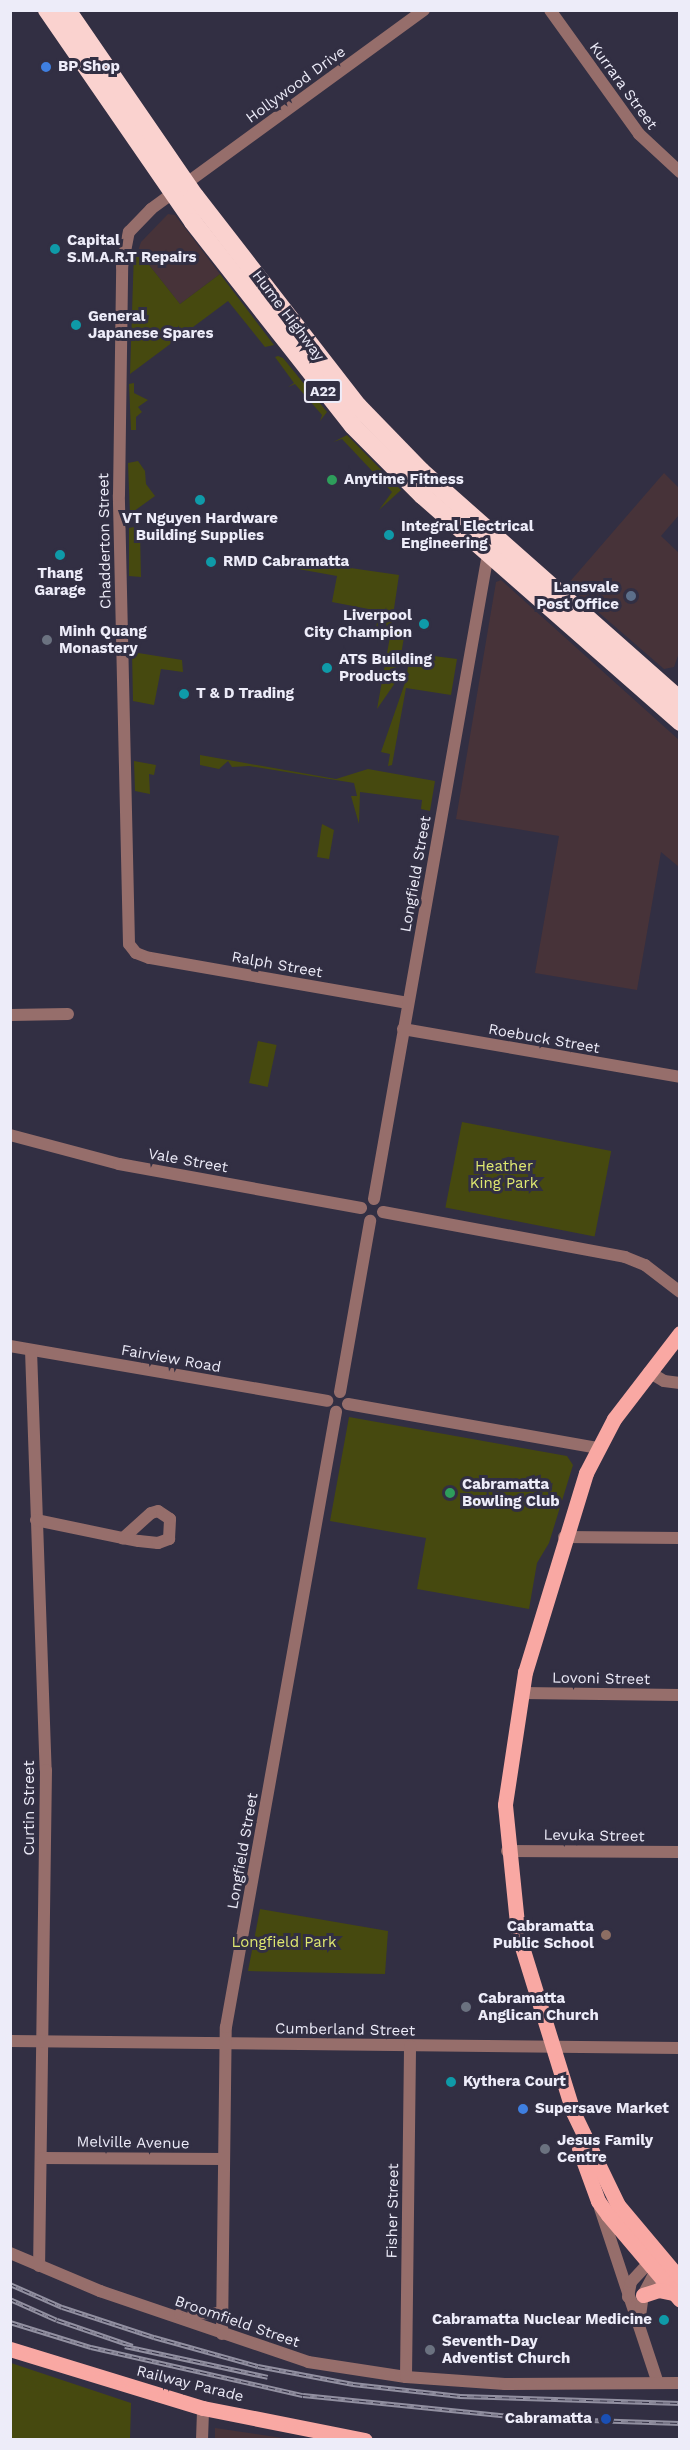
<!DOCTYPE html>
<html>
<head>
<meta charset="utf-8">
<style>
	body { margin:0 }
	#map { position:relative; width:690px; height:2450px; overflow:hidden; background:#322f43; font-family:"Work Sans",sans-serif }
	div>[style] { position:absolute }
	.commercial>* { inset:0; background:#473339 }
	.green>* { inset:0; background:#46490f; transform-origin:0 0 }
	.minor>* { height:12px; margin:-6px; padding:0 6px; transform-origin:6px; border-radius:6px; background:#966e6b }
	.major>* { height:15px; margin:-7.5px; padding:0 7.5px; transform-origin:7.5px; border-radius:7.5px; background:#f9a8a3 }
	.highway>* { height:18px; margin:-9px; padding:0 9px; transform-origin:9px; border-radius:9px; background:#fad2cf }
	.rail>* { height:4.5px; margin-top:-2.25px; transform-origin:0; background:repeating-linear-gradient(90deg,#322f43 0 7px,#9290a1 0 14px); box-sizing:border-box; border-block:2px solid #9290a1 }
	.dots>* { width:16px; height:16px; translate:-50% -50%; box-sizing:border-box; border:3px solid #322f43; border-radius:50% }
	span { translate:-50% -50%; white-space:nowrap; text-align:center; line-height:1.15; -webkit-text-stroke:6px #322f43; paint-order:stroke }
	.shield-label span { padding:2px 4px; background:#322f43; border:2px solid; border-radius:4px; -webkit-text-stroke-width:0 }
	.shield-label { font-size:14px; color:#edecf9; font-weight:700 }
	.poi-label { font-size:15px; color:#edecf9; font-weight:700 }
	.left { translate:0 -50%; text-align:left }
	.right { translate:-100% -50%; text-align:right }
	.street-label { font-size:15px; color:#edecf9 }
	.park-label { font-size:15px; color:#dfe870 }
	.frame { position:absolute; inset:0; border:12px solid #edecf9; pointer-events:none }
</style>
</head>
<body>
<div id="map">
	<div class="commercial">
		<div style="clip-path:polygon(168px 214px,175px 215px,220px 274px,180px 304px,138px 251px,141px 242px)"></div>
		<div style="clip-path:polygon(664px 473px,679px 488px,679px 515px,661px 536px,679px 553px,679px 653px,674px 667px,664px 669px,567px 585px)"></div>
		<div style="clip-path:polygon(501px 580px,679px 740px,679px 867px,661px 852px,637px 990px,535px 973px,559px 836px,456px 819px,496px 582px)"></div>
		<div style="clip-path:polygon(215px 2428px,290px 2439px,215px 2439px)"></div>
	</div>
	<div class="green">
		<div style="clip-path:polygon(134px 251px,138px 251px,180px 304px,220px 274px,274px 345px,265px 347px,228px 301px,130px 374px)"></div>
		<div style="clip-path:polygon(278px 356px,283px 358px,327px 412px,320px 421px,322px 415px,295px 384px,288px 387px,294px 383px,275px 357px)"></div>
		<div style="clip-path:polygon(134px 383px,134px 393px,148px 400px,138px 407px,142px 412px,136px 417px,136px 430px,131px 430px,129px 384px)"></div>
		<div style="clip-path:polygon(347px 435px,401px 490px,379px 510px,392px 492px,342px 439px,333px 442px)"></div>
		<div style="clip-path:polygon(138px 461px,145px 471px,146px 484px,155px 496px,130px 514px,128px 463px)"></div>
		<div style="clip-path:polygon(134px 527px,140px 533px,141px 577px,129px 576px,129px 528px)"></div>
		<div style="clip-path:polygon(288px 559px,399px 575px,391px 629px,405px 631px,401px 655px,395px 683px,377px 709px,391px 631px,376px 628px,379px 611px,332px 602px,337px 576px,287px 567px)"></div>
		<div style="clip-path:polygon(132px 652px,182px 660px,183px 672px,161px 669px,154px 705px,133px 701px)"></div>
		<div style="clip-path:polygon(410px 653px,457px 659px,451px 695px,406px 688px,392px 765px,388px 766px,390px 754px,381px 752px,406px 680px)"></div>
		<div style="clip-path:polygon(200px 755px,336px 779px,368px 769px,435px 781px,430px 811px,421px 809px,422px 800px,360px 792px,359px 824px,351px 796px,357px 796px,354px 783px,249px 766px,232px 767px,228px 761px,219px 769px,200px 765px)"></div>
		<div style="clip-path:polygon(134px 761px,156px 765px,154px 775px,149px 774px,150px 794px,135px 791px)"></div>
		<div style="clip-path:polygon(322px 824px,334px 830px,329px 859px,317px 857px)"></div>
		<div style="left:258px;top:1041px;width:19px;height:43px;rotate:12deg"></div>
		<div style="left:462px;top:1122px;width:152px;height:87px;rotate:11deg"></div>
		<div style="clip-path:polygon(349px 1417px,567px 1456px,573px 1465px,549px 1543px,537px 1563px,529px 1609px,417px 1589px,426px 1538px,330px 1521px)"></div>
		<div style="clip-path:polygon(260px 1909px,388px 1931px,385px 1974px,248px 1971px)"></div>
		<div style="clip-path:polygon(11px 2363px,131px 2403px,130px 2439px,11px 2439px)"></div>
	</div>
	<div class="minor">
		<div style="left:550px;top:10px;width:153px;rotate:54.3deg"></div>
		<div style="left:639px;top:134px;width:56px;rotate:42.8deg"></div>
		<div style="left:408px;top:1003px;width:263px;rotate:-170.1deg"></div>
		<div style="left:149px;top:958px;width:14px;rotate:-159deg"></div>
		<div style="left:136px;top:953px;width:11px;rotate:-128deg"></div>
		<div style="left:129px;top:944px;width:449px;rotate:-91.3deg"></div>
		<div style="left:119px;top:495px;width:228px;rotate:-89.2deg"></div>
		<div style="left:122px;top:267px;width:36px;rotate:-79deg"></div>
		<div style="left:129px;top:232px;width:32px;rotate:-46deg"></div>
		<div style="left:151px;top:209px;width:338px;rotate:-36.1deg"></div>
		<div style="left:10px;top:1015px;width:58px;rotate:-1deg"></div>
		<div style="left:403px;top:1029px;width:281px;rotate:9.8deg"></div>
		<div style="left:10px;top:1135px;width:113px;rotate:14.9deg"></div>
		<div style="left:119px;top:1164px;width:246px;rotate:10.3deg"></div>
		<div style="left:374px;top:1199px;width:655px;rotate:-79.98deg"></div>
		<div style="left:383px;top:1212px;width:246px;rotate:10.5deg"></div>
		<div style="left:625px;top:1257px;width:22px;rotate:22deg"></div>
		<div style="left:645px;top:1265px;width:44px;rotate:37.6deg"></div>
		<div style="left:10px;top:1346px;width:322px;rotate:9.8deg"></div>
		<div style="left:31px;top:1350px;width:420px;rotate:88deg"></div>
		<div style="left:46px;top:1770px;width:496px;rotate:90.8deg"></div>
		<div style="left:649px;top:1372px;width:17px;rotate:31deg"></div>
		<div style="left:664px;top:1381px;width:16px;rotate:7deg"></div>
		<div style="left:340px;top:1392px;width:174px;rotate:-80deg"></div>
		<div style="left:348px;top:1404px;width:253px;rotate:10deg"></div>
		<div style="left:36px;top:1520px;width:89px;rotate:11.7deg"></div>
		<div style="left:123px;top:1538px;width:16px;rotate:11deg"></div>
		<div style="left:139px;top:1541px;width:19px;rotate:6deg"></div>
		<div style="left:158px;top:1543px;width:12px;rotate:-20deg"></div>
		<div style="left:169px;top:1539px;width:20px;rotate:-87deg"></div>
		<div style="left:170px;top:1519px;width:14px;rotate:-146deg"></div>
		<div style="left:158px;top:1511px;width:7px;rotate:164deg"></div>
		<div style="left:151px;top:1513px;width:38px;rotate:138deg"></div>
		<div style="left:564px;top:1537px;width:116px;rotate:0.5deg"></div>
		<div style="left:522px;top:1693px;width:158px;rotate:0.7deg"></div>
		<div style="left:507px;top:1851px;width:173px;rotate:0.3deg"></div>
		<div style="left:10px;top:2041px;width:670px;rotate:0.6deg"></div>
		<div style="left:42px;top:2158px;width:182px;rotate:0.3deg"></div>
		<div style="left:600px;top:2208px;width:184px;rotate:71.7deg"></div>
		<div style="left:10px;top:2253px;width:98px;rotate:22.9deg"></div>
		<div style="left:100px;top:2291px;width:220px;rotate:18.8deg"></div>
		<div style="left:308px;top:2362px;width:99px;rotate:8.7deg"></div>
		<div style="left:406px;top:2377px;width:99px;rotate:4deg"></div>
		<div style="left:505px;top:2384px;width:175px;rotate:-0.3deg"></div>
		<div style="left:628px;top:2297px;width:15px;rotate:-79deg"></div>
		<div style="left:631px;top:2282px;width:25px;rotate:-47deg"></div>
		<div style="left:180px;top:2314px;width:42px;rotate:-1.4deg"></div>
		<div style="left:639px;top:2323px;width:28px;rotate:-82deg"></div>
		<div style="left:643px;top:2295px;width:26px;rotate:-62deg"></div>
		<div style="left:222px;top:2334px;width:307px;rotate:-89.3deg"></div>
		<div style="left:226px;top:2027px;width:625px;rotate:-79.86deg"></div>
		<div style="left:406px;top:2377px;width:331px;rotate:-89.3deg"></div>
		<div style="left:202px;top:2440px;width:32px;rotate:-88deg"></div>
	</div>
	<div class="major">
		<div style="left:680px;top:1333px;width:108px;rotate:127.5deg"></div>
		<div style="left:614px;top:1419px;width:61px;rotate:117.4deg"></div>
		<div style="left:586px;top:1473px;width:208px;rotate:107deg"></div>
		<div style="left:525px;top:1672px;width:134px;rotate:98.6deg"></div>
		<div style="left:505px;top:1805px;width:130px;rotate:84.2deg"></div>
		<div style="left:518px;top:1934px;width:186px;rotate:72.8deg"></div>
		<div style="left:573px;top:2112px;width:103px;rotate:64.2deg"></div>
		<div style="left:618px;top:2205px;width:97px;rotate:50deg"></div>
		<div style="left:579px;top:2149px;width:55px;rotate:69.9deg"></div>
		<div style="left:598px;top:2201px;width:17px;rotate:54deg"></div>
		<div style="left:608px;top:2215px;width:111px;rotate:49.7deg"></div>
		<div style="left:643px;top:2295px;width:16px;rotate:-18deg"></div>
		<div style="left:658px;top:2290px;width:15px;rotate:11deg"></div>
		<div style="left:10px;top:2349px;width:202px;rotate:17deg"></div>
		<div style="left:203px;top:2408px;width:165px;rotate:11.2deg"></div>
	</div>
	<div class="highway">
		<div style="left:47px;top:10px;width:257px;rotate:55.4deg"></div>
		<div style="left:193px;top:222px;width:259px;rotate:51.9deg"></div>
		<div style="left:353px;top:426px;width:98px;rotate:45deg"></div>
		<div style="left:422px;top:495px;width:344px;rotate:41.3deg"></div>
		<div style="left:67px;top:10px;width:226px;rotate:55.5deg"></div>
		<div style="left:195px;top:196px;width:266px;rotate:52.2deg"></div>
		<div style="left:358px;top:406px;width:91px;rotate:45.9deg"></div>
		<div style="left:421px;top:471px;width:346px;rotate:41.5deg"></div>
	</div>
	<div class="rail">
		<div style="left:10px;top:2284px;width:57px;rotate:23.9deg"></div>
		<div style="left:62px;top:2307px;width:97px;rotate:18.1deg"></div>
		<div style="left:154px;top:2337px;width:108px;rotate:15.6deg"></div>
		<div style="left:258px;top:2366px;width:97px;rotate:10.7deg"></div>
		<div style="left:353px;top:2384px;width:108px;rotate:6.4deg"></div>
		<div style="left:460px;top:2396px;width:220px;rotate:1.8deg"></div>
		<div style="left:10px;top:2299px;width:51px;rotate:24.1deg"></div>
		<div style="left:57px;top:2320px;width:80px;rotate:18.9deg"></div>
		<div style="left:10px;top:2322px;width:85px;rotate:17.2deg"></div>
		<div style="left:91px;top:2347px;width:217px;rotate:12.8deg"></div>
		<div style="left:303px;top:2395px;width:228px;rotate:5.8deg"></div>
		<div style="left:530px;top:2418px;width:150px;rotate:1.9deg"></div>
		<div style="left:125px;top:2346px;width:146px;rotate:12.2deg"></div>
	</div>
	<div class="dots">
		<div style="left:46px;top:67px;background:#3f7fe0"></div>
		<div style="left:55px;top:249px;background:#0f9aa8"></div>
		<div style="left:76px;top:325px;background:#0f9aa8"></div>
		<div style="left:332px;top:480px;background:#2e9e5b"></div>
		<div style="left:200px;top:500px;background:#0f9aa8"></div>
		<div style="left:389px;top:535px;background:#0f9aa8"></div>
		<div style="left:60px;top:555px;background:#0f9aa8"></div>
		<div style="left:211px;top:562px;background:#0f9aa8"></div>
		<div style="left:631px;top:596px;background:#5c6f8a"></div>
		<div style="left:424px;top:624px;background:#0f9aa8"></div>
		<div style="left:47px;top:640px;background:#6b7280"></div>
		<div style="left:327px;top:668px;background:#0f9aa8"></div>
		<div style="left:184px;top:694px;background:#0f9aa8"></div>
		<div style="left:450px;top:1493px;background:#2e9e5b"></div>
		<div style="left:606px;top:1935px;background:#8d6e63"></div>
		<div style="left:466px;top:2007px;background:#6b7280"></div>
		<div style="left:451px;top:2082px;background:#0f9aa8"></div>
		<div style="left:523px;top:2109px;background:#3f7fe0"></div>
		<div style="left:545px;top:2149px;background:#6b7280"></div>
		<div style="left:664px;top:2320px;background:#0f9aa8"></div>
		<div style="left:430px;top:2350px;background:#6b7280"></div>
		<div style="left:606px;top:2419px;background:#1a4fb4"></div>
	</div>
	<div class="shield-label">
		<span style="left:323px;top:391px">A22</span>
	</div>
	<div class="poi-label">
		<span class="left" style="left:58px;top:67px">BP Shop</span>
		<span class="left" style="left:67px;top:249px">Capital<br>S.M.A.R.T Repairs</span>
		<span class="left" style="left:88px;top:325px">General<br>Japanese Spares</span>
		<span class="left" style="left:344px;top:480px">Anytime Fitness</span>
		<span style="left:200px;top:527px">VT Nguyen Hardware<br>Building Supplies</span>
		<span class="left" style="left:401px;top:535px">Integral Electrical<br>Engineering</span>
		<span class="left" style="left:223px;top:562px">RMD Cabramatta</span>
		<span style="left:60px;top:582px">Thang<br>Garage</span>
		<span class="right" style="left:619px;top:596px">Lansvale<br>Post Office</span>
		<span class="right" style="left:412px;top:624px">Liverpool<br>City Champion</span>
		<span class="left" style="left:59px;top:640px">Minh Quang<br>Monastery</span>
		<span class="left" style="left:339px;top:668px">ATS Building<br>Products</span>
		<span class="left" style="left:196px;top:694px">T &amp; D Trading</span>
		<span class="left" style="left:462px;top:1493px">Cabramatta<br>Bowling Club</span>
		<span class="right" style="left:594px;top:1935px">Cabramatta<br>Public School</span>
		<span class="left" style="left:478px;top:2007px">Cabramatta<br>Anglican Church</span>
		<span class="left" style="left:463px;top:2082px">Kythera Court</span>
		<span class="left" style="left:535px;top:2109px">Supersave Market</span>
		<span class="left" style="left:557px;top:2149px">Jesus Family<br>Centre</span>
		<span class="right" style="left:652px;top:2320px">Cabramatta Nuclear Medicine</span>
		<span class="left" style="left:442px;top:2350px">Seventh-Day<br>Adventist Church</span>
		<span class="right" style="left:592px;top:2419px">Cabramatta</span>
	</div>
	<div class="street-label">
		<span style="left:296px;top:85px;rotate:-36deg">Hollywood Drive</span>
		<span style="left:623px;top:86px;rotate:54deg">Kurrara Street</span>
		<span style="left:288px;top:316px;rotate:53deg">Hume Highway</span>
		<span style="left:105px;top:541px;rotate:-91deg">Chadderton Street</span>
		<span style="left:416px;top:874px;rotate:-80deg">Longfield Street</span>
		<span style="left:277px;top:965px;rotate:10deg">Ralph Street</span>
		<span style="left:544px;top:1039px;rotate:10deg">Roebuck Street</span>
		<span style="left:188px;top:1161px;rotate:10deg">Vale Street</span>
		<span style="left:171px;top:1359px;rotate:10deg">Fairview Road</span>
		<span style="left:601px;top:1679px;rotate:1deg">Lovoni Street</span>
		<span style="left:30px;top:1808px;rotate:-90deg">Curtin Street</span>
		<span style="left:594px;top:1836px;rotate:1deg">Levuka Street</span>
		<span style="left:243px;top:1851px;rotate:-80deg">Longfield Street</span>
		<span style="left:345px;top:2030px;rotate:1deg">Cumberland Street</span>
		<span style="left:133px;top:2143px;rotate:1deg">Melville Avenue</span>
		<span style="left:393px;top:2211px;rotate:-89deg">Fisher Street</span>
		<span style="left:237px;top:2322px;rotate:19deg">Broomfield Street</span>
		<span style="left:190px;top:2384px;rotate:14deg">Railway Parade</span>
	</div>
	<div class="park-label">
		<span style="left:504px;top:1175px">Heather<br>King Park</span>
		<span style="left:284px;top:1943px">Longfield Park</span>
	</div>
	<div class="frame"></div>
</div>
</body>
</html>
